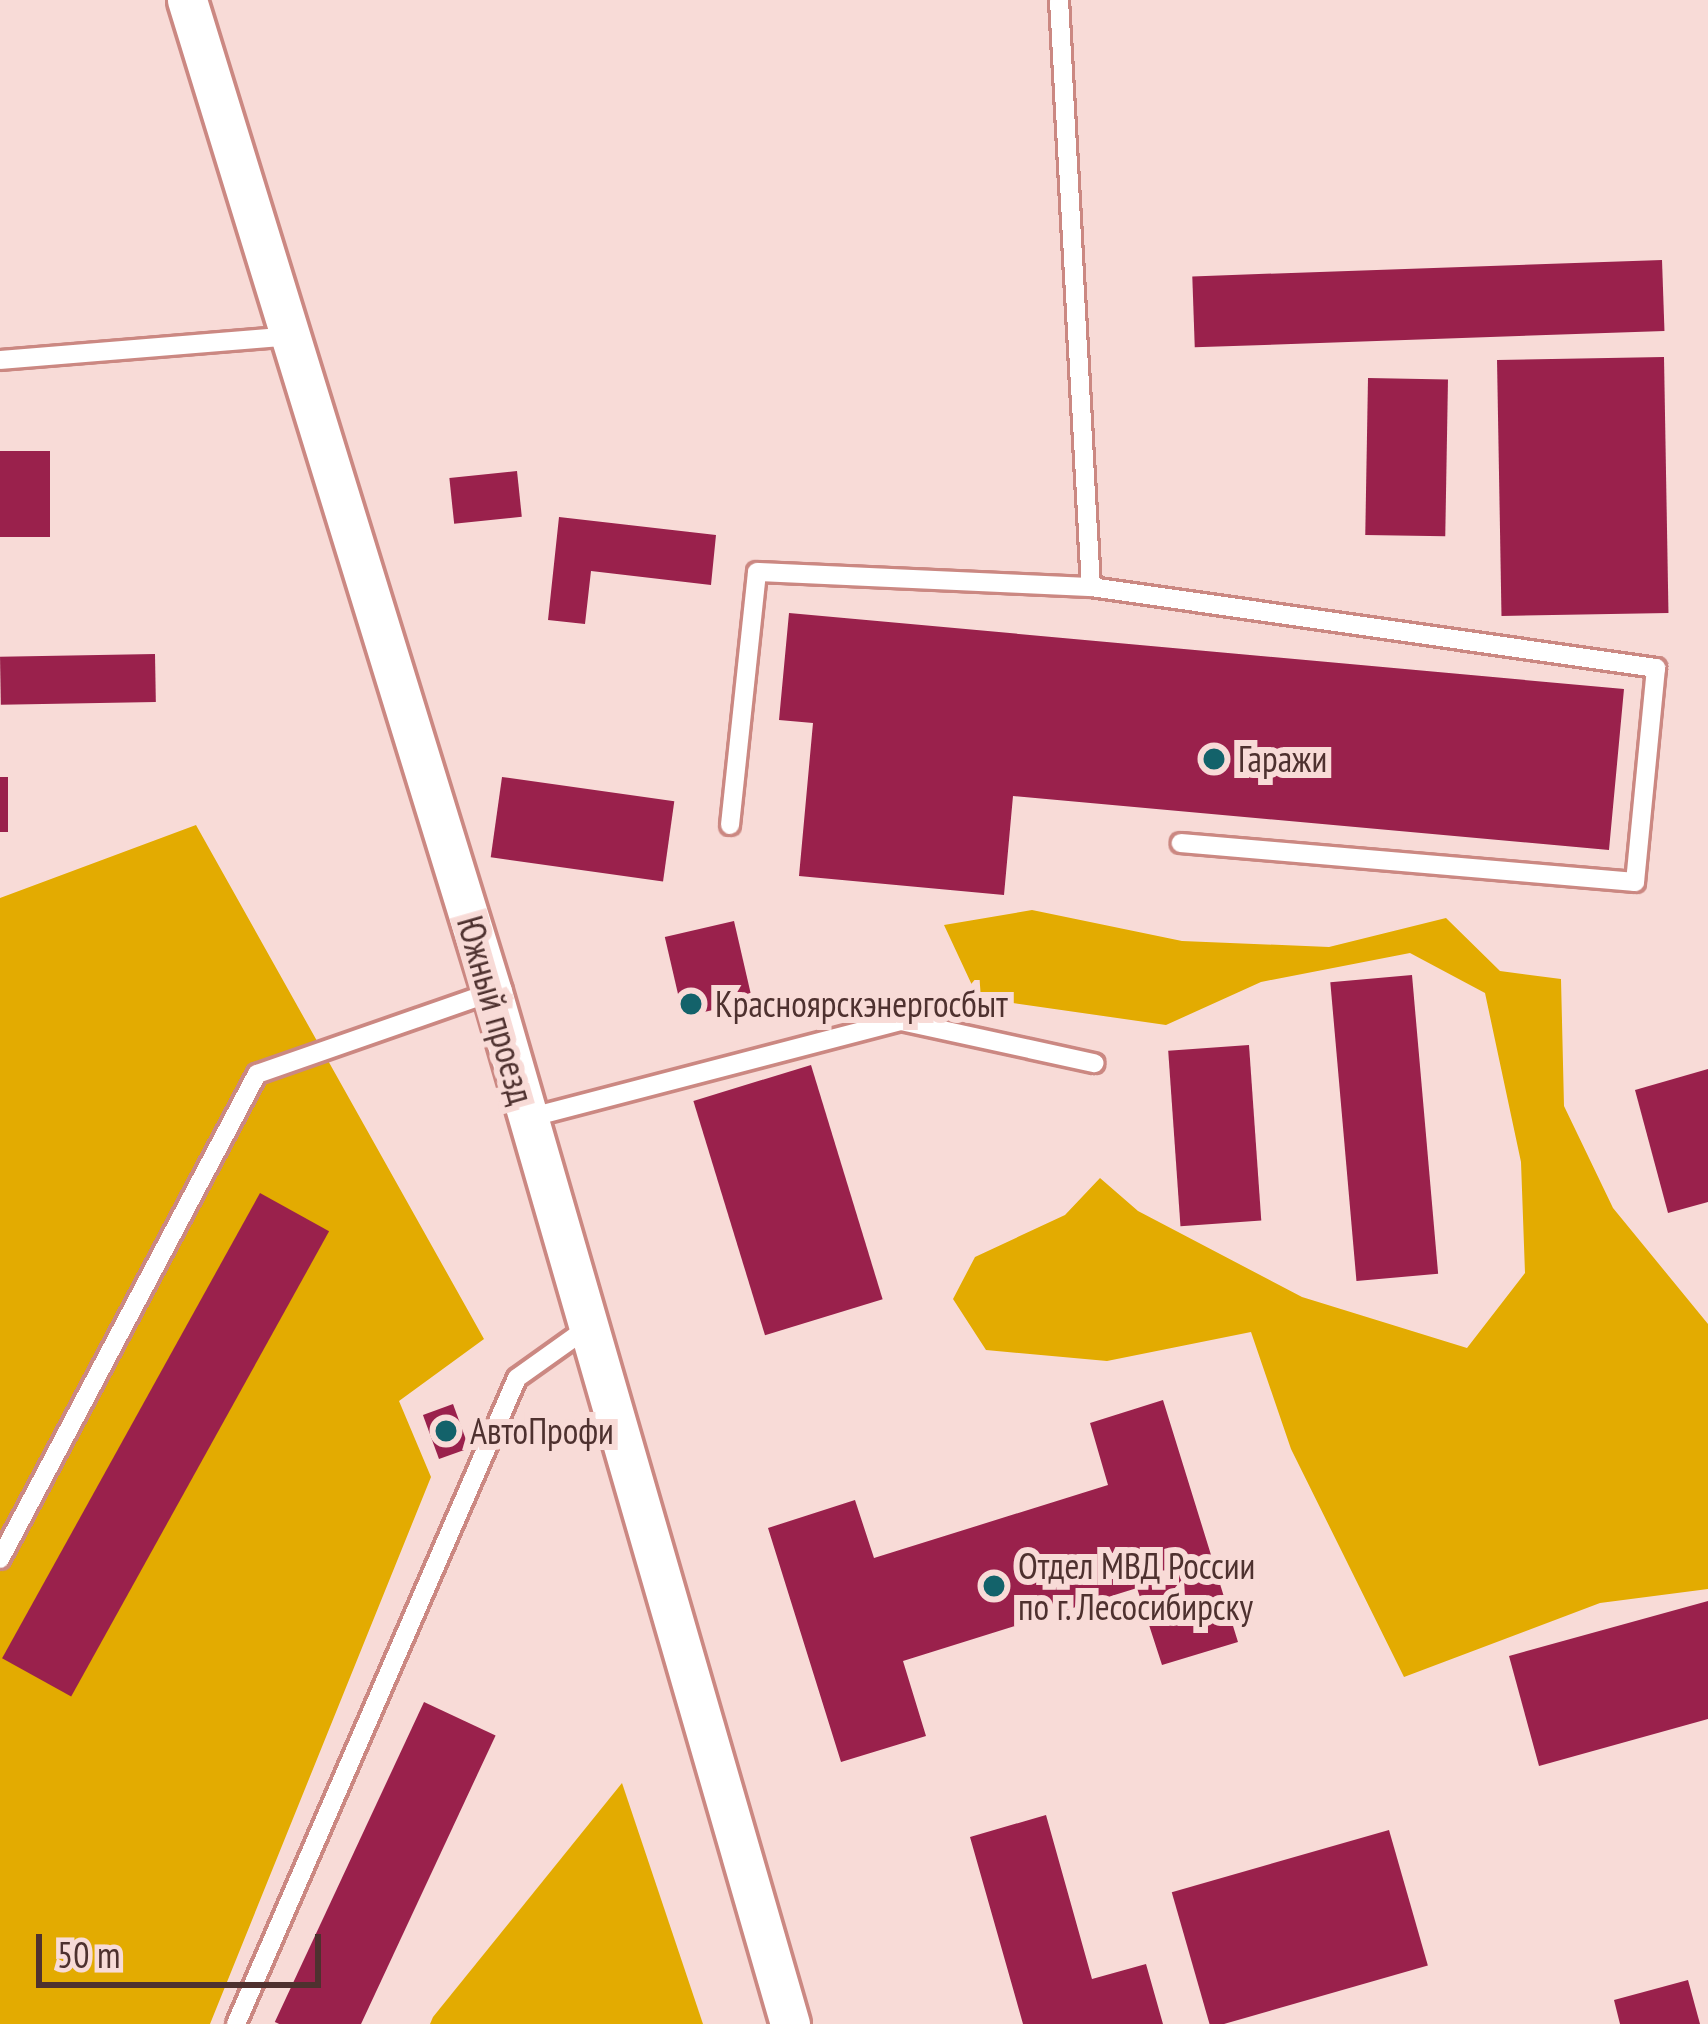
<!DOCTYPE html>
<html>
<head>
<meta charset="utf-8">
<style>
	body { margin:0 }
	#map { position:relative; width:1708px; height:2024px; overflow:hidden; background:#f8dbd7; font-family:"PT Sans Narrow",sans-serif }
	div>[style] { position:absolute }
	.forest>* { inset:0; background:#e3ab01 }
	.building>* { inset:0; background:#9a214c; transform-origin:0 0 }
	.roads { filter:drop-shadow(3px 0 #cb8882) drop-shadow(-3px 0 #cb8882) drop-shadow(0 3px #cb8882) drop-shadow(0 -3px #cb8882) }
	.lane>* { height:18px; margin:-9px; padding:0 9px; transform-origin:9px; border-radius:9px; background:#fff }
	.street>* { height:39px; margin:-19.5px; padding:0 19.5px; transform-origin:19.5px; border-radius:19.5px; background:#fff }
	.dots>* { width:33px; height:33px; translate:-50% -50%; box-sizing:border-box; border:6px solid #f8dbd7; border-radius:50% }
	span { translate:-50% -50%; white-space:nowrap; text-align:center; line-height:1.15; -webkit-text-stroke:12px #f8dbd7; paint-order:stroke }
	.poi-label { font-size:36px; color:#4e312f }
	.left { translate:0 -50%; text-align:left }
	.street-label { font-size:36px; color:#4e312f }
	.scale { position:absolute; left:36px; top:1934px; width:285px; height:54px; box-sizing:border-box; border:6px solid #4e312f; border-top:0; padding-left:15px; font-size:36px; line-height:42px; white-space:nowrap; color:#4e312f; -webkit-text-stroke:9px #f8dbd7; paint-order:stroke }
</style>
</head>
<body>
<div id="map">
	<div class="forest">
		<div style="clip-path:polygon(196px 825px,484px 1339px,399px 1401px,431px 1477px,210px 2024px,0 2024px,0 898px)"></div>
		<div style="clip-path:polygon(1032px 910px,1182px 941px,1329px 947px,1446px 918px,1500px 971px,1561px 979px,1564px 1106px,1613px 1208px,1708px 1324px,1708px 1589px,1600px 1603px,1404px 1677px,1291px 1449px,1251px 1332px,1107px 1361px,986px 1350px,953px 1299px,975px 1257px,1065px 1215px,1100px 1178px,1138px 1211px,1302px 1297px,1467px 1348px,1525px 1273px,1521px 1162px,1485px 993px,1410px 953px,1261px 982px,1166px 1025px,978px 998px,944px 925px)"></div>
		<div style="clip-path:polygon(622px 1783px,703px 2024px,430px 2024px,433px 2017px)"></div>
	</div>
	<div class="building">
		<div style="left:1662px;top:260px;width:71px;height:470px;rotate:88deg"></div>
		<div style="left:1664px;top:357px;width:256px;height:167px;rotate:89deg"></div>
		<div style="left:1368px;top:378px;width:80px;height:157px;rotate:1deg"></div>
		<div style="left:0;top:451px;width:50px;height:86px"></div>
		<div style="left:517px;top:471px;width:46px;height:68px;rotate:84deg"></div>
		<div style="clip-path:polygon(559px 517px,716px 535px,711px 585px,591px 571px,585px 624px,548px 620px)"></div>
		<div style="clip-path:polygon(789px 613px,1624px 689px,1609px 850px,1013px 796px,1004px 895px,799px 876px,813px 723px,779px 720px)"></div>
		<div style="left:155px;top:654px;width:48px;height:155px;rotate:89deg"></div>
		<div style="left:0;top:777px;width:8px;height:55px"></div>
		<div style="left:502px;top:777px;width:174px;height:81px;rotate:8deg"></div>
		<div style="left:734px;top:921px;width:82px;height:71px;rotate:77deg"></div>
		<div style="left:1412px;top:975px;width:300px;height:82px;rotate:85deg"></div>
		<div style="left:1249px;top:1045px;width:176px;height:81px;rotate:86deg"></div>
		<div style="left:811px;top:1065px;width:245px;height:123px;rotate:73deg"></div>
		<div style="clip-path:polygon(1708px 1069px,1708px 1202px,1668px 1213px,1635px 1090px)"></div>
		<div style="left:260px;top:1193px;width:79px;height:532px;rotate:29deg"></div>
		<div style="clip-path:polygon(1163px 1400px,1238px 1642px,1162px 1665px,1137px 1588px,903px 1661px,926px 1736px,841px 1762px,768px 1528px,855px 1500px,874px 1558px,1108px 1485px,1090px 1423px)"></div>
		<div style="left:453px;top:1404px;width:47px;height:32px;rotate:70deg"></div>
		<div style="clip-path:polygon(1708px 1601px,1708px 1719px,1539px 1766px,1509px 1656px)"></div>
		<div style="left:424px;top:1702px;width:79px;height:353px;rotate:25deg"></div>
		<div style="clip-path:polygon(1046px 1815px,1092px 1979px,1146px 1964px,1163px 2024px,1023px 2024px,970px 1837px)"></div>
		<div style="left:1389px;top:1830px;width:141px;height:226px;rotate:74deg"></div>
		<div style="clip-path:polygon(1688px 1980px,1700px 2024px,1620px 2024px,1614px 2000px)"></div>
	</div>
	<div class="roads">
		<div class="lane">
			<div style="left:1059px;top:0;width:588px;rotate:86.88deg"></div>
			<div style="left:1091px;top:587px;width:571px;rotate:8.16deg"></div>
			<div style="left:1656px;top:668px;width:215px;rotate:95.6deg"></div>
			<div style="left:1635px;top:882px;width:456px;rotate:-175.1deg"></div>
			<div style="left:0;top:360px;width:294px;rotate:-4.7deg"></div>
			<div style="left:730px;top:825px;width:254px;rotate:-83.9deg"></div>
			<div style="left:757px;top:572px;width:334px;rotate:2.6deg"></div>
			<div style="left:528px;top:1118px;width:385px;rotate:-14.6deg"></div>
			<div style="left:901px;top:1021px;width:198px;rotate:12.3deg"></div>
			<div style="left:0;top:1559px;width:549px;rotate:-62.08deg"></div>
			<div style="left:257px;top:1074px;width:249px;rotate:-19.2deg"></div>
			<div style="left:236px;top:2024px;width:704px;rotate:-66.49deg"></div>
			<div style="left:517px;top:1378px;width:86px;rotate:-35.5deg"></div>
		</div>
		<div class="street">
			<div style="left:187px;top:0;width:1038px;rotate:72.91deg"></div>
			<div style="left:492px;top:992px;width:1074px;rotate:73.89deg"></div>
		</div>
	</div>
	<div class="dots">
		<div style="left:1214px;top:759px;background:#13626a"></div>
		<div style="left:691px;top:1004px;background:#13626a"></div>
		<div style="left:446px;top:1431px;background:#13626a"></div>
		<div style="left:994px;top:1586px;background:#13626a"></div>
	</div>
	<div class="poi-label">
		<span class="left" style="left:1238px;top:759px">Гаражи</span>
		<span class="left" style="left:715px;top:1004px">Красноярскэнергосбыт</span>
		<span class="left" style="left:470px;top:1431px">АвтоПрофи</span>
		<span class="left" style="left:1018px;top:1586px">Отдел МВД России<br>по г. Лесосибирску</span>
	</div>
	<div class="street-label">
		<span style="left:496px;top:1010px;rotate:74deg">Южный проезд</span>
	</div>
	<div class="scale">50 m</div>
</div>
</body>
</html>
